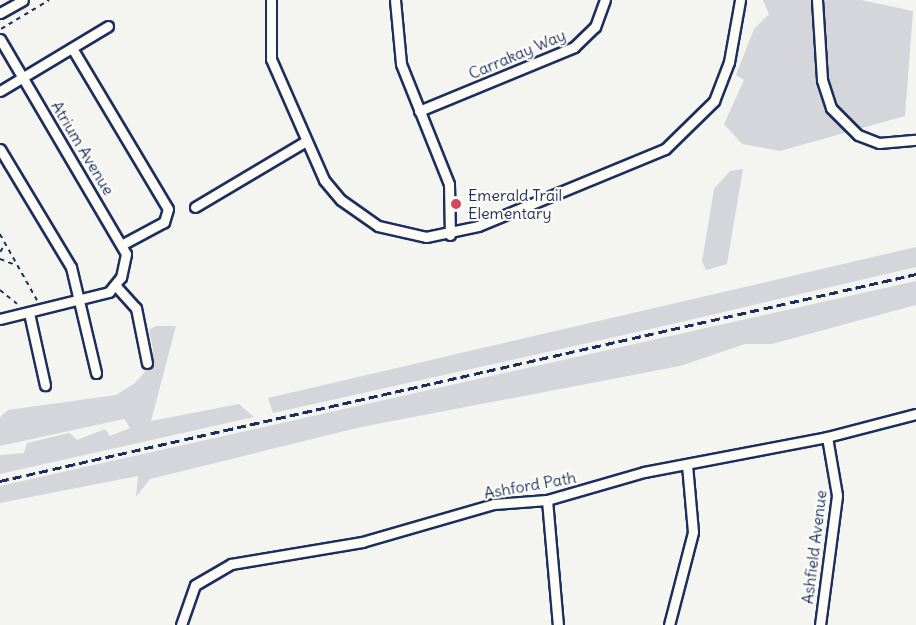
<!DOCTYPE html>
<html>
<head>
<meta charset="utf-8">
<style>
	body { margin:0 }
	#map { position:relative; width:916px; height:625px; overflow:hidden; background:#f4f4f1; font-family:Delius,sans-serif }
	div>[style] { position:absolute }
	.green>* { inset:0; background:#d4d6db }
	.path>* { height:1.5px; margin-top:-0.75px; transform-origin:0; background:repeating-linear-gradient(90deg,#1b2f5e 0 4.5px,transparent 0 9px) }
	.roads { filter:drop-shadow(2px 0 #1b2f5e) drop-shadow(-2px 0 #1b2f5e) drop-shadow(0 2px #1b2f5e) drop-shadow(0 -2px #1b2f5e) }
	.minor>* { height:9px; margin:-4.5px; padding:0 4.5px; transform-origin:4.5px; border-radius:4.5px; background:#fdfcf7 }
	.rail>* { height:3px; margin-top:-1.5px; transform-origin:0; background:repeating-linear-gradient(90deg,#1b2f5e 0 9px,transparent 0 13.5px) }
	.dots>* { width:16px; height:16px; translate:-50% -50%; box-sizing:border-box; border:3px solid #fdfcf7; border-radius:50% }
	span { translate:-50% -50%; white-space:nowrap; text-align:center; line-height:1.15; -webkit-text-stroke:4.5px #fdfcf7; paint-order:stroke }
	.street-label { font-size:16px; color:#1b2f5e }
	.poi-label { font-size:16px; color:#1b2f5e }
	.left { translate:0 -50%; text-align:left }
</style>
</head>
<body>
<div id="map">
	<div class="green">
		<div style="clip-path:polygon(763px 0,861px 0,913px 11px,905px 116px,780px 151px,742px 144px,724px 124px,744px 80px,736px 75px,754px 29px,769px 14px)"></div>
		<div style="clip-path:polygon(743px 169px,727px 264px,706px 270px,702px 261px,714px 189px,730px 171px)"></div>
		<div style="clip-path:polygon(916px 247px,916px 267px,677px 323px,273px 413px,268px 398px)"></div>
		<div style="clip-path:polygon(916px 281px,916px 305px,772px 344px,745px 344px,680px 366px,361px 427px,150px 479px,136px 497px,138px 476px,0 503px,0 486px)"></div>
		<div style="clip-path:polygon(156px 326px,176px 326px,151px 421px,239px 404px,254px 417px,0 474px,0 455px,24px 453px,27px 443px,69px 433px,77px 440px,105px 429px,110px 436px,130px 428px,124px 419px,0 446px,0 417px,8px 410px,116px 395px,135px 383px,145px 372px,153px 350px,149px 330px)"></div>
	</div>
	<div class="path">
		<div style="left:1px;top:29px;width:56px;rotate:-31.1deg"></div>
		<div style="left:0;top:234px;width:76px;rotate:60.7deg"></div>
		<div style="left:0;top:252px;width:9px;rotate:-58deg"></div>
		<div style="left:0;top:259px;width:17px;rotate:21deg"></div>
		<div style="left:0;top:290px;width:22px;rotate:39deg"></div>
	</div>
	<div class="roads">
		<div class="minor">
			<div style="left:271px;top:0;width:59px;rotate:90deg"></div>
			<div style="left:271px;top:59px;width:132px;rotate:66.3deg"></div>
			<div style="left:324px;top:180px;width:26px;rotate:50deg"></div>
			<div style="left:341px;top:200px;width:45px;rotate:35.1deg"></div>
			<div style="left:378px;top:226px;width:49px;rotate:12.9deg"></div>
			<div style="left:426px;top:237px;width:53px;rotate:-11.9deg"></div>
			<div style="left:478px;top:226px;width:202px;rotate:-22.4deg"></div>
			<div style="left:665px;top:149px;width:69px;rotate:-44.4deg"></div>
			<div style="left:714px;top:101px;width:42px;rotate:-69deg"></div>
			<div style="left:729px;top:62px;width:63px;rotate:-79.9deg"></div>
			<div style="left:395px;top:0;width:64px;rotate:84.6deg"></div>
			<div style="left:401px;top:64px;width:129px;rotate:68.2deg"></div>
			<div style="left:449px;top:184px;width:51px;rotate:88.9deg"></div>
			<div style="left:817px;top:0;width:80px;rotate:86.4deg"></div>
			<div style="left:822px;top:80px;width:29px;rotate:72deg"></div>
			<div style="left:831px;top:108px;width:38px;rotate:45deg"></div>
			<div style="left:858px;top:135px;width:22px;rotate:21deg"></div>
			<div style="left:879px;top:143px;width:37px;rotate:-5deg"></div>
			<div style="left:0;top:13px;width:26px;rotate:-29deg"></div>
			<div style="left:0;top:39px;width:249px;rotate:59.6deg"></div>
			<div style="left:126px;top:254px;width:24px;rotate:102deg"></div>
			<div style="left:121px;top:277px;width:19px;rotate:129deg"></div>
			<div style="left:109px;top:292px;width:112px;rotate:166.1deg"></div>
			<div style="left:72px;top:48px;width:187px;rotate:59.2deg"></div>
			<div style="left:168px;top:209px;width:14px;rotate:107deg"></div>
			<div style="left:164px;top:222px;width:47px;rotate:151.8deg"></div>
			<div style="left:0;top:91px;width:126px;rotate:-31deg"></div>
			<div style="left:419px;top:111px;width:168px;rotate:-22.4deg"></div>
			<div style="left:574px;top:47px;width:29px;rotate:-44deg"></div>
			<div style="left:595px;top:27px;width:29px;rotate:-70deg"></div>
			<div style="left:0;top:149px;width:138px;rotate:59deg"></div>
			<div style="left:71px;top:267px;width:109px;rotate:76.7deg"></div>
			<div style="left:195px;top:207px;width:126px;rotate:-30.7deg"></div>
			<div style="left:115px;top:285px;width:31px;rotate:48deg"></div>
			<div style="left:136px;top:308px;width:56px;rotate:78.7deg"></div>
			<div style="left:29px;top:313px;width:74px;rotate:77.5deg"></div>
			<div style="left:547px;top:500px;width:125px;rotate:85deg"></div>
			<div style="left:181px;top:625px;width:42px;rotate:-70.7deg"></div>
			<div style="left:195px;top:585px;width:42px;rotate:-30.3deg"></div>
			<div style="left:231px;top:564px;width:133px;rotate:-9.5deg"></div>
			<div style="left:362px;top:542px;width:137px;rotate:-16.1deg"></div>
			<div style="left:494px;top:504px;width:53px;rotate:-4.3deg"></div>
			<div style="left:547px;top:500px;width:101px;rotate:-16.1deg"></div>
			<div style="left:644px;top:472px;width:186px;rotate:-10.8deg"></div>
			<div style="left:827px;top:437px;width:92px;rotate:-14.5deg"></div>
			<div style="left:669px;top:625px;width:96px;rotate:-75.5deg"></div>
			<div style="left:693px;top:532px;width:67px;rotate:-95.1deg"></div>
			<div style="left:820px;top:625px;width:131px;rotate:-82.5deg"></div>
			<div style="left:837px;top:495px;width:59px;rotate:-99.8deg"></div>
		</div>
	</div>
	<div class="rail">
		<div style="left:0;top:481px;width:939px;rotate:-12.73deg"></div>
	</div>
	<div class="dots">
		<div style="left:456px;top:204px;background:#d1495b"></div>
	</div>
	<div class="street-label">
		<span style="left:517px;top:54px;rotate:-23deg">Carrakay Way</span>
		<span style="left:83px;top:148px;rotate:59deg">Atrium Avenue</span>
		<span style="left:530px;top:485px;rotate:-10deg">Ashford Path</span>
		<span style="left:814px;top:547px;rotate:-83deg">Ashfield Avenue</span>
	</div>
	<div class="poi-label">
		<span class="left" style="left:468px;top:204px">Emerald Trail<br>Elementary</span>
	</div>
</div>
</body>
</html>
